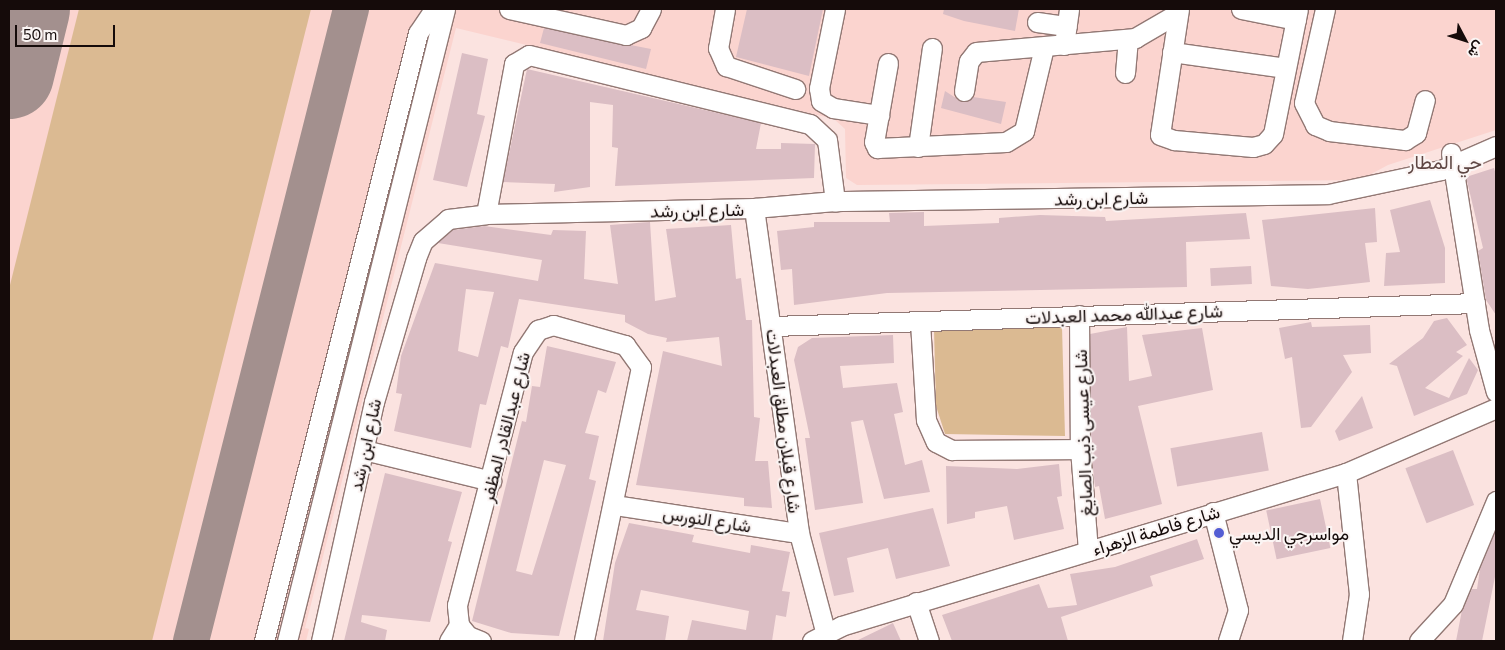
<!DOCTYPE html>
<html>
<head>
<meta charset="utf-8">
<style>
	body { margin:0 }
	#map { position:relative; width:1505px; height:650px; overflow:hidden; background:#fbe3e0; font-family:Commissioner,Vazirmatn,sans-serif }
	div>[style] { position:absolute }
	.built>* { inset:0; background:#fbd4cf }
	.green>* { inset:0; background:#dbba92 }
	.taxiway>* { height:36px; margin:-18px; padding:0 18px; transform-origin:18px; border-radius:18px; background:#a3908e }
	.runway>* { height:90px; margin:-45px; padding:0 45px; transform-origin:45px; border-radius:45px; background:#a3908e }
	.building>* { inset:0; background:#dbbec4; transform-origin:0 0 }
	.roads { filter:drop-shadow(1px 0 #927874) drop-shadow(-1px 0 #927874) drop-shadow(0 1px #927874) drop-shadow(0 -1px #927874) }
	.minor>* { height:19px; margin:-9.5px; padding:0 9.5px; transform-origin:9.5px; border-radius:9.5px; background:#fff }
	.dots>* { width:14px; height:14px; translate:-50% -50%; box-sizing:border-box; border:2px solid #fbf5f4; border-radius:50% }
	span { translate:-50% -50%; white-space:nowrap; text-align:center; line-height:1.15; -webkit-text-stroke:4px #fbf5f4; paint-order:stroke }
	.street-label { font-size:18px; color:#150b0a }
	.poi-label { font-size:18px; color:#150b0a }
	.left { translate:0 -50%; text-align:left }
	.neighbourhood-label { font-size:19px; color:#5e4643 }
	.frame { position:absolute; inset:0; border:10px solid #150b0a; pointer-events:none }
	.north { position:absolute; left:1440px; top:15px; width:50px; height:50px; -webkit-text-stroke:4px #fbf5f4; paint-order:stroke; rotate:130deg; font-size:14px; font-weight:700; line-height:20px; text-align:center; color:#150b0a }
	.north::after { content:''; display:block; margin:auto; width:18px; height:22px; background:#150b0a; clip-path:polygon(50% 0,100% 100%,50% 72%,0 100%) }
	.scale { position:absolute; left:15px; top:25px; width:100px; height:22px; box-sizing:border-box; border:2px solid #150b0a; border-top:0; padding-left:6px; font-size:15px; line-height:18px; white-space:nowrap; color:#150b0a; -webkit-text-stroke:4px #fbf5f4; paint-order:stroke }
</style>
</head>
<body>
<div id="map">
	<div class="built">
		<div style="clip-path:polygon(9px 9px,1496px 9px,1496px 130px,1388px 165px,1360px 180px,857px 185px,846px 178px,845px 129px,834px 119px,456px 28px,305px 628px,309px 629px,306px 641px,9px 641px)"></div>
	</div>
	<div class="green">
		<div style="clip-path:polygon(79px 9px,311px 9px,152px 641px,9px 641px,9px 289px)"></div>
		<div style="clip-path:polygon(1062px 327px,1065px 436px,945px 434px,936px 406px,934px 330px)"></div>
	</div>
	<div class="taxiway">
		<div style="left:191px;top:641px;width:652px;rotate:-75.79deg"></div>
	</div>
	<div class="runway">
		<div style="left:9px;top:74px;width:67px;rotate:-76.2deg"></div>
	</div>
	<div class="building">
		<div style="clip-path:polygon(747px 9px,823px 9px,809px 76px,736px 57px)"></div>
		<div style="clip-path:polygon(944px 9px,1019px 9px,1015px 31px,964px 21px,943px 14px)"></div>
		<div style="clip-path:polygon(544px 28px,651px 49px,646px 69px,540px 43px)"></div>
		<div style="clip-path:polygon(462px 53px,488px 59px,477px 114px,485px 116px,467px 187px,433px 180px)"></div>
		<div style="clip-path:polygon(527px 69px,761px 123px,756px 149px,781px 149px,781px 143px,815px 144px,814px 178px,615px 186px,618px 148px,612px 147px,613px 105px,590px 102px,590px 187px,554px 192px,555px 184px,503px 182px)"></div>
		<div style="clip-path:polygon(945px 91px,962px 102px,973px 97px,1006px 102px,1001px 124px,941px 108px)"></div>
		<div style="clip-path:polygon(1494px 168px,1496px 175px,1496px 315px,1486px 300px,1478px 251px,1483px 248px,1466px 177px)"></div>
		<div style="clip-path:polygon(1430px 200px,1445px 248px,1445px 283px,1384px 286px,1386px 253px,1400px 252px,1390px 210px)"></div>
		<div style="clip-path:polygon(1375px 208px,1377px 242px,1365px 243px,1370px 282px,1308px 289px,1271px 286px,1262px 220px)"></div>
		<div style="clip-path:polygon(924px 212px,924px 226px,999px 223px,999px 218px,1040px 215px,1105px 217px,1106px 221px,1246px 213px,1250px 239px,1186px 242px,1187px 287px,887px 293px,794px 305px,792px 269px,781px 270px,777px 231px,814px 227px,814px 222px,890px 222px,889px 213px)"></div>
		<div style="clip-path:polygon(evenodd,650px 222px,655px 301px,676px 297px,666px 229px,731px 225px,736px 279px,741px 278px,746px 320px,752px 320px,754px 417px,760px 418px,755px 461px,768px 461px,772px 508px,744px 506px,744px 498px,636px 485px,663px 351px,722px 366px,719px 337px,666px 342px,667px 338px,648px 334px,625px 322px,625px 315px,519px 299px,508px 348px,501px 346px,486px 405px,480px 404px,471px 448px,394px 431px,402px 394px,396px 393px,401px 356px,435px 263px,538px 281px,542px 260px,438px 243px,453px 230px,484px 226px,551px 235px,553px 230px,586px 231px,584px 279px,618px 284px,610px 225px,650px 222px,466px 289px,494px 292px,478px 357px,458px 351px,466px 289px)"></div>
		<div style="left:1251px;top:266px;width:18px;height:41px;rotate:87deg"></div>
		<div style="clip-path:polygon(1447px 318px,1467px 345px,1456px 352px,1463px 356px,1425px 388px,1449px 398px,1469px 358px,1478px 370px,1467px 394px,1414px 416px,1397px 366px,1389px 364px,1423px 338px,1434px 321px)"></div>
		<div style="clip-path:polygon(1311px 322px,1312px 327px,1370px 325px,1371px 353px,1343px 355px,1352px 372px,1311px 427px,1301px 428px,1292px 357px,1285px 359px,1279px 328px)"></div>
		<div style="clip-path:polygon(1127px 327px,1129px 381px,1152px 376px,1142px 335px,1202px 328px,1213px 390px,1138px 406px,1162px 504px,1105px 519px,1099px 486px,1095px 487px,1091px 449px,1090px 334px)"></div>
		<div style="clip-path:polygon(893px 335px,894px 363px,840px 366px,843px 388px,897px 383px,903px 412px,894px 414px,905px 465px,922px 460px,930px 492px,884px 499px,863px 420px,851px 422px,863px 503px,815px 510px,805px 438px,810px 438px,794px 360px,798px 347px,812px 338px)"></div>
		<div style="clip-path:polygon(evenodd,547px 346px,616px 362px,606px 393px,598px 390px,585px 433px,599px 436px,589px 479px,596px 481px,559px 636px,511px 633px,472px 621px,522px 421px,526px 422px,532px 386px,540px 387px,547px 346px,544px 460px,566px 465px,532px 575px,516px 571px,544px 460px)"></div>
		<div style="clip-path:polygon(1362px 396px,1373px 428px,1339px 441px,1335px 431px)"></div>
		<div style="left:1262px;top:432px;width:39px;height:93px;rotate:80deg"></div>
		<div style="left:1453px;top:450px;width:59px;height:51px;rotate:69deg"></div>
		<div style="clip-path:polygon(1059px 464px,1062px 496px,1057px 497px,1064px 529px,1014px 540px,1007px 506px,975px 512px,975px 518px,947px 524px,946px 466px,1017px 469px)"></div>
		<div style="clip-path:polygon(385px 473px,462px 492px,448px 541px,452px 542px,430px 622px,362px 615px,361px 622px,387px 630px,385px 641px,344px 641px)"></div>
		<div style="left:1320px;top:499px;width:50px;height:55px;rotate:78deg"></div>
		<div style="clip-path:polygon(933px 508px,950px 566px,896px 579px,888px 548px,847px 558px,854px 592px,834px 596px,819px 533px)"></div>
		<div style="clip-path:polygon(629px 523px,694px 535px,692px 542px,750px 553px,751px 545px,790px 552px,782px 591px,790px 592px,786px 617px,776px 615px,772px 641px,687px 641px,692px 620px,746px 630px,749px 611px,641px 590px,636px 610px,669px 616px,665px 641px,603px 641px,615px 563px)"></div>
		<div style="clip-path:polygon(1496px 530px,1496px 572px,1482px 641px,1456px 641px,1462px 610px,1472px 589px,1477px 589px,1480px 569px)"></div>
		<div style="clip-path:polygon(1197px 539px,1204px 559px,1150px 576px,1153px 586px,1061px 617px,1068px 641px,952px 641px,942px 615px,1039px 584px,1048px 608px,1077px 605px,1070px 574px,1115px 567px)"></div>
		<div style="clip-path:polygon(893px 623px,901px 641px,856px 641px)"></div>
	</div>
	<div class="roads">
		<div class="minor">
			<div style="left:509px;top:9px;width:120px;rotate:12.5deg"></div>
			<div style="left:626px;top:35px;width:17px;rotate:-25deg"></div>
			<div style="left:641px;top:28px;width:21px;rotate:-62deg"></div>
			<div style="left:725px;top:9px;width:40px;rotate:100deg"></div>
			<div style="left:718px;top:48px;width:20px;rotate:66deg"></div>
			<div style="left:726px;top:66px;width:73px;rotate:18.4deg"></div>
			<div style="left:835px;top:9px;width:81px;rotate:101.4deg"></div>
			<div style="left:819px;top:88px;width:13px;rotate:81deg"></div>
			<div style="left:821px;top:101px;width:14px;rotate:30deg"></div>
			<div style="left:833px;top:108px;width:47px;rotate:8.7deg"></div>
			<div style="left:1179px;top:9px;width:127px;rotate:98.6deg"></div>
			<div style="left:1160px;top:135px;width:15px;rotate:20deg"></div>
			<div style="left:1174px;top:140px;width:79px;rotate:5.1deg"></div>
			<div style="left:1253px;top:147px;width:11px;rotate:-15deg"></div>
			<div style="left:1264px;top:144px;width:13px;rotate:-48deg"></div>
			<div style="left:1273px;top:134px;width:127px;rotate:-78.7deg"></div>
			<div style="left:1241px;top:9px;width:56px;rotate:11.3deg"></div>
			<div style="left:1325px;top:9px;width:96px;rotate:102.6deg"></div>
			<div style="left:1304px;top:103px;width:25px;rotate:63deg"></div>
			<div style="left:1315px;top:125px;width:15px;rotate:23deg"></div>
			<div style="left:1329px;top:131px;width:77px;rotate:6.8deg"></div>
			<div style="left:1405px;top:140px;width:13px;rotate:-32deg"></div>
			<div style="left:1416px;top:133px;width:34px;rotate:-75deg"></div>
			<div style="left:1037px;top:22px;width:30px;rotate:8deg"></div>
			<div style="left:1064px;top:45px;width:36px;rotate:-82deg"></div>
			<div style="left:1172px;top:52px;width:115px;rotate:8deg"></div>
			<div style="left:888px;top:63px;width:80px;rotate:100deg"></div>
			<div style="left:874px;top:142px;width:7px;rotate:63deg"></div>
			<div style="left:877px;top:148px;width:129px;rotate:-2.7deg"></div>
			<div style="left:1006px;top:142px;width:21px;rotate:-31deg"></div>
			<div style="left:1024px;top:131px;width:86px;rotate:-76.6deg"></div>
			<div style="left:1125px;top:73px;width:33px;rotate:-85deg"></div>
			<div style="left:964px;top:91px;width:30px;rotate:-81deg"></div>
			<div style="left:969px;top:61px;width:11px;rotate:-52deg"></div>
			<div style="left:976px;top:52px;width:160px;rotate:-5deg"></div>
			<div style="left:1135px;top:38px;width:50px;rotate:-30.2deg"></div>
			<div style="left:918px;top:147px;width:100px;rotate:-82deg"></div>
			<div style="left:1451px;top:153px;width:179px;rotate:81deg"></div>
			<div style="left:1479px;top:330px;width:64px;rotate:74.7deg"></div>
			<div style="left:754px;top:208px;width:328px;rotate:82.1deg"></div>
			<div style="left:799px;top:533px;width:101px;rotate:75.1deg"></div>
			<div style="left:486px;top:214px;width:153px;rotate:-79.4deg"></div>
			<div style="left:514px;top:64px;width:17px;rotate:-31deg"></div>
			<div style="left:529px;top:55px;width:289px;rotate:13.8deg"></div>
			<div style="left:810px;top:124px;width:23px;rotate:43deg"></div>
			<div style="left:827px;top:140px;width:62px;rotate:82.5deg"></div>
			<div style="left:1079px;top:315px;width:134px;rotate:89.6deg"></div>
			<div style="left:1080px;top:449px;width:102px;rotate:85.5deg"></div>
			<div style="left:920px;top:322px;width:98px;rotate:86.5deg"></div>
			<div style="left:926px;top:420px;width:24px;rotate:66deg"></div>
			<div style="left:936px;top:442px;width:18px;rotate:27deg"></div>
			<div style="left:952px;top:450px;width:128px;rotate:-0.4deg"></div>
			<div style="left:772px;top:326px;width:703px;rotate:-1.87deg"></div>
			<div style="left:364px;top:450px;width:131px;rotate:13.7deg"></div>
			<div style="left:1346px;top:473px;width:122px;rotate:83.9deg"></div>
			<div style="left:1359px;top:594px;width:48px;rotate:98.5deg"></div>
			<div style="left:615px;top:505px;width:186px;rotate:8.7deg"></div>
			<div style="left:1213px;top:512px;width:101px;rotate:75.7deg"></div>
			<div style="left:1238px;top:610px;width:33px;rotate:108deg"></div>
			<div style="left:916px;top:602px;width:41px;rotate:71.6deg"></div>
			<div style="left:264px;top:641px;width:627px;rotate:-75.79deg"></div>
			<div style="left:418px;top:33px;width:29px;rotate:-56deg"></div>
			<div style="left:287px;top:641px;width:651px;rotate:-75.96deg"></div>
			<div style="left:321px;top:641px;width:245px;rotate:-77.5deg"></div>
			<div style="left:374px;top:402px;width:150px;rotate:-73.7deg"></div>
			<div style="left:416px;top:258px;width:18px;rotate:-68deg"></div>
			<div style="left:423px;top:241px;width:33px;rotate:-41deg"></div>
			<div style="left:448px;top:219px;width:38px;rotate:-7deg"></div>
			<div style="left:486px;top:214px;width:268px;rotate:-1.3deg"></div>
			<div style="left:754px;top:208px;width:81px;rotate:-4.9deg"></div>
			<div style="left:835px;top:201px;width:493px;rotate:-0.8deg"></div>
			<div style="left:1328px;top:194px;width:116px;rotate:-12deg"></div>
			<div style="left:1441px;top:170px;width:60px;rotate:-23.6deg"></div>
			<div style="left:449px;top:641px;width:19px;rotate:-58deg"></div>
			<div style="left:481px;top:641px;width:14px;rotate:-159deg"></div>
			<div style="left:468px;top:636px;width:14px;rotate:-129deg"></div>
			<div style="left:459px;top:625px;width:20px;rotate:-96deg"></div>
			<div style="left:457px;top:605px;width:261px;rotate:-75.4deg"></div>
			<div style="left:523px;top:352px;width:27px;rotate:-56deg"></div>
			<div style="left:538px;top:330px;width:16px;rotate:-18deg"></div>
			<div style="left:553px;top:325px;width:75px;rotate:15.5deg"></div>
			<div style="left:625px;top:345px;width:27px;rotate:54deg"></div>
			<div style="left:641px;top:367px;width:280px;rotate:101.8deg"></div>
			<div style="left:812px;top:641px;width:33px;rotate:-27deg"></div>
			<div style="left:841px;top:626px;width:528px;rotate:-16.86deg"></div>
			<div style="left:1346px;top:473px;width:163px;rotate:-23.4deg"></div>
			<div style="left:1419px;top:641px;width:50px;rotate:-47.4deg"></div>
			<div style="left:1453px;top:604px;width:112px;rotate:-67.3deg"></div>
		</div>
	</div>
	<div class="dots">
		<div style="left:1219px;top:533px;background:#545dd3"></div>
	</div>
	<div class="street-label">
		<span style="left:1101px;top:198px;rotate:-1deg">شارع ابن رشد</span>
		<span style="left:697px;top:210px;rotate:-1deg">شارع ابن رشد</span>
		<span style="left:1124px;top:314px;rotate:-2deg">شارع عبدالله محمد العبدلات</span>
		<span style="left:784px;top:421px;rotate:83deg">شارع قبلان مطلق العبدلات</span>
		<span style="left:505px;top:427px;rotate:-76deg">شارع عبدالقادر المظفر</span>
		<span style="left:1083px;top:433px;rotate:-92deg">شارع عيسى ذيب الصايغ</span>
		<span style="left:365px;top:445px;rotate:-78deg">شارع ابن رشد</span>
		<span style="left:707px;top:519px;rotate:9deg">شارع النورس</span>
		<span style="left:1156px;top:530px;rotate:-17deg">شارع فاطمة الزهراء</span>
	</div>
	<div class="poi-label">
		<span class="left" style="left:1229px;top:533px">مواسرجي الديسي</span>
	</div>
	<div class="neighbourhood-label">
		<span style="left:1445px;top:162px">حي المطار</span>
	</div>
	<div class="frame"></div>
	<div class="north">ش</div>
	<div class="scale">50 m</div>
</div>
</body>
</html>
